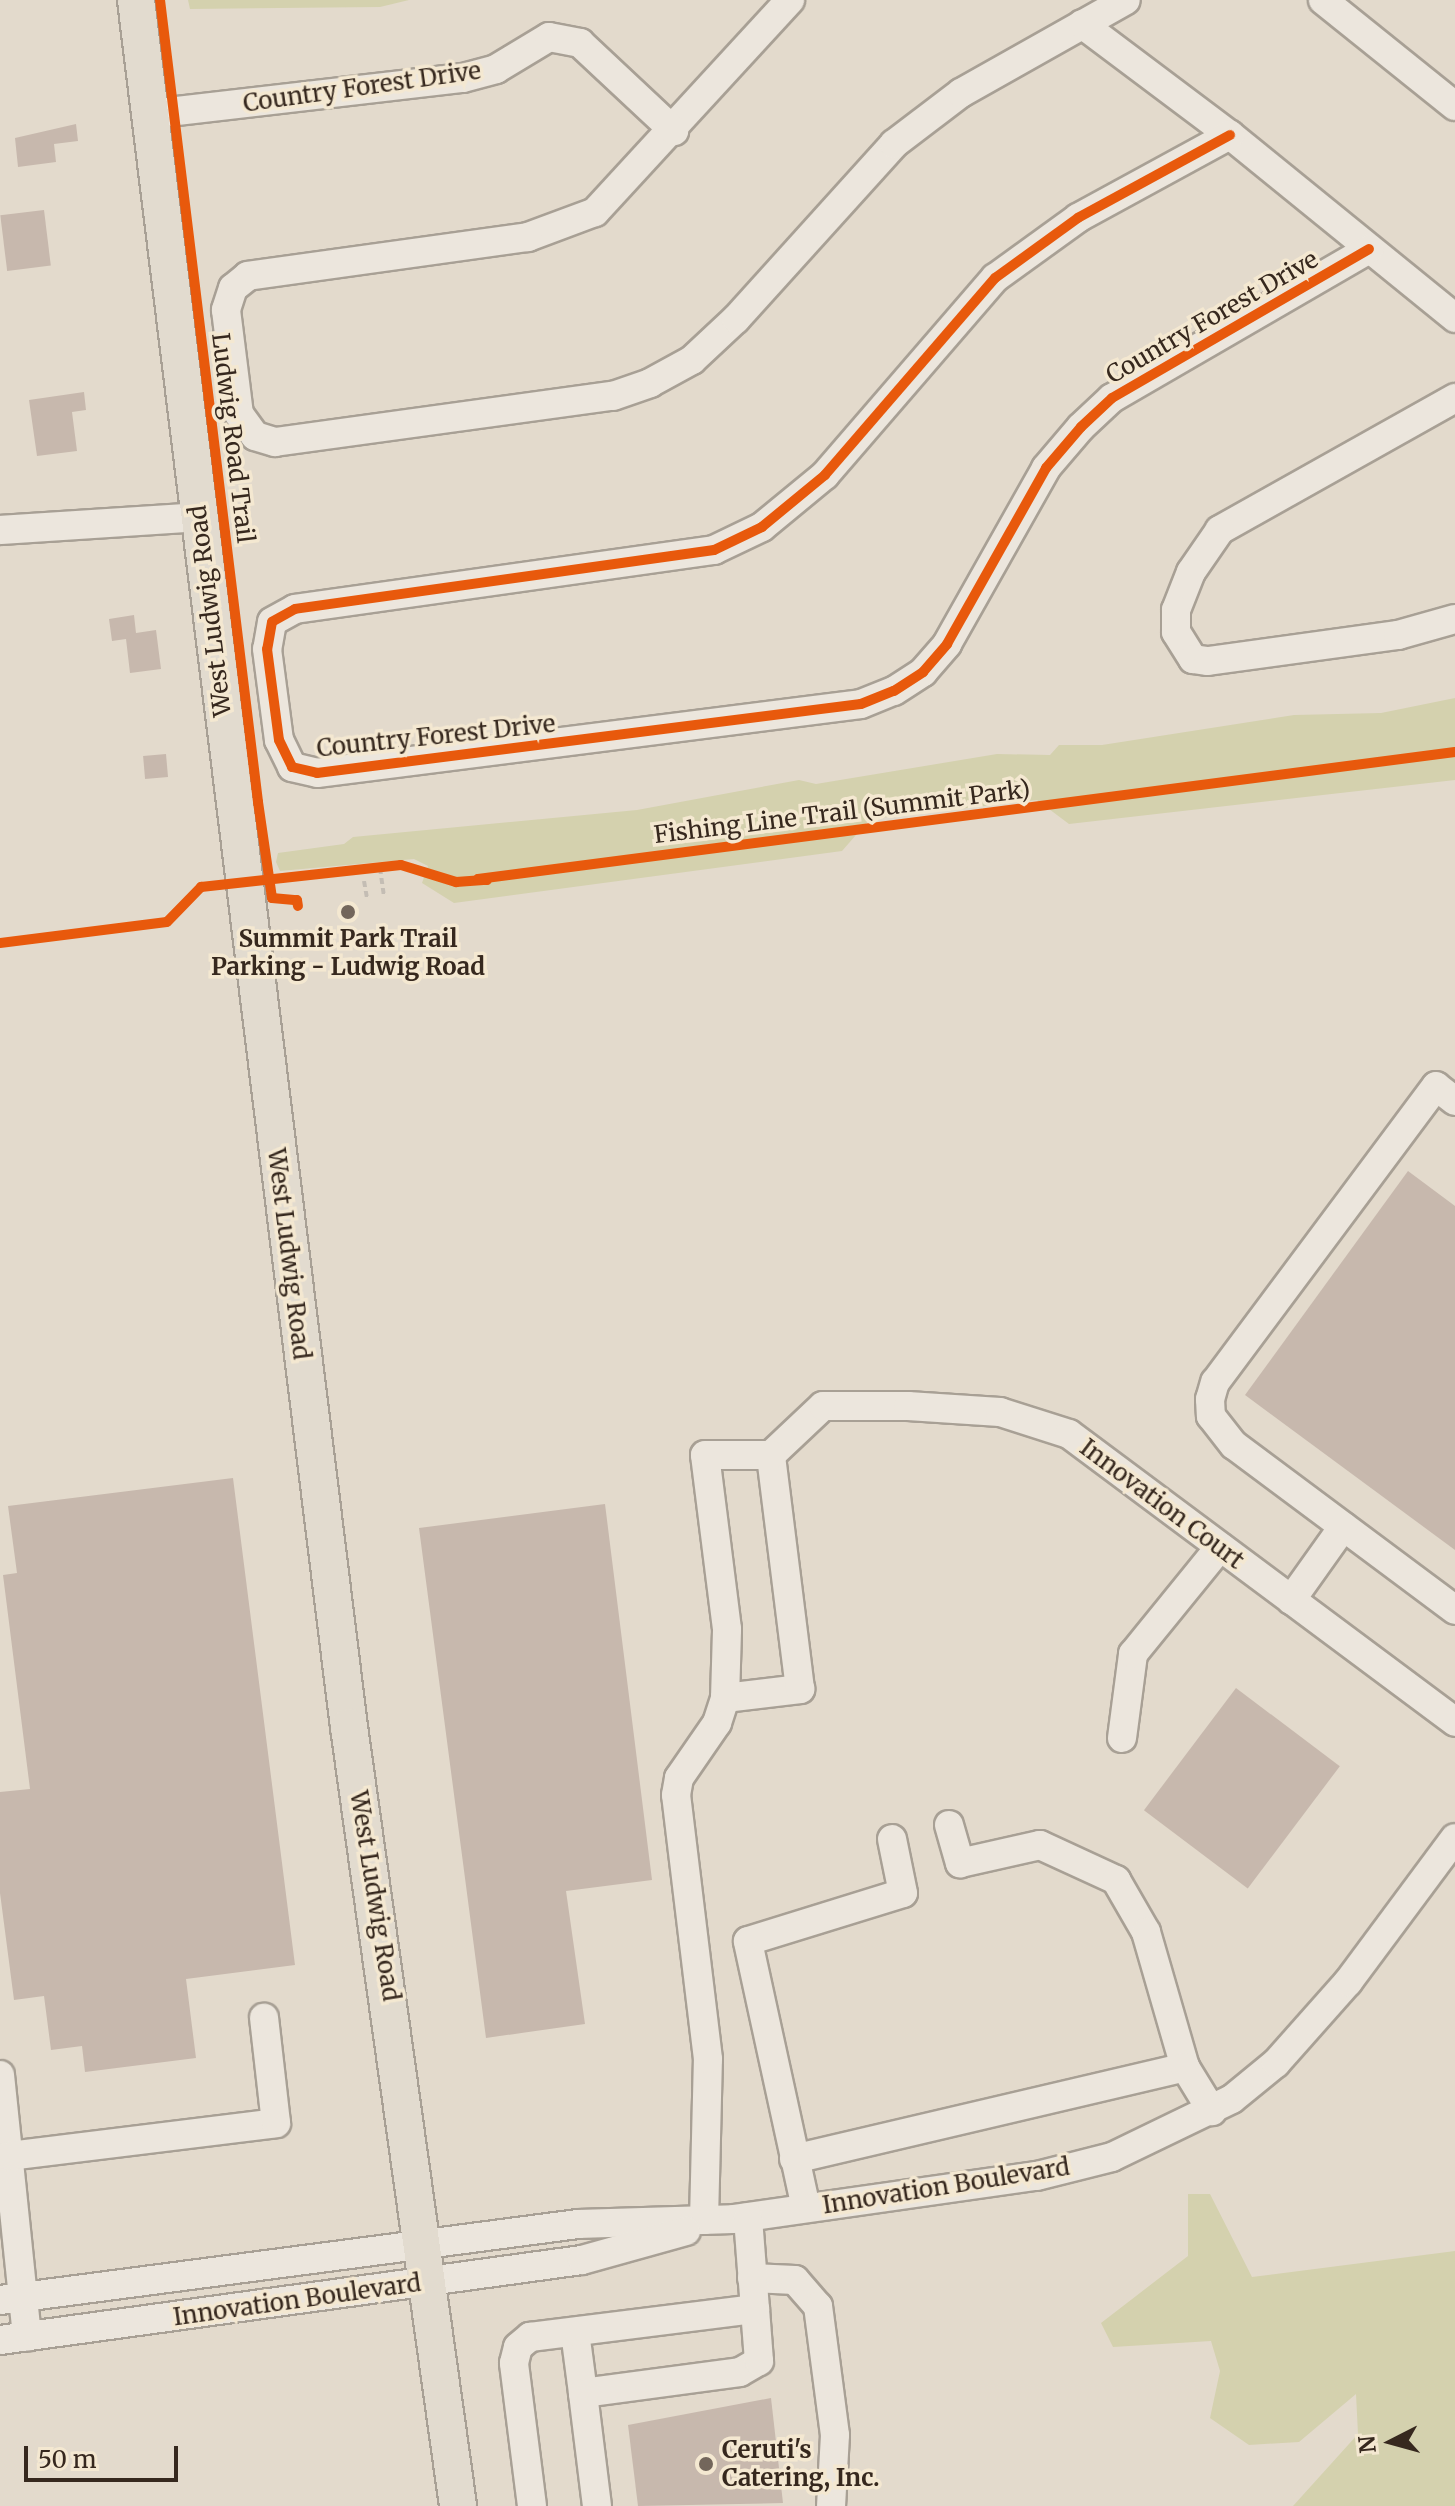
<!DOCTYPE html>
<html>
<head>
<meta charset="utf-8">
<style>
	body { margin:0 }
	#map { position:relative; width:1455px; height:2506px; overflow:hidden; background:#e3dacc; font-family:Merriweather,serif }
	div>[style] { position:absolute }
	.green>* { inset:0; background:#d4d1ae }
	.building>* { inset:0; background:#c7b8ad; transform-origin:0 0 }
	.path>* { height:4px; margin-top:-2px; transform-origin:0; background:repeating-linear-gradient(90deg,#c4bdb4 0 6px,transparent 0 10px) }
	.roads { filter:drop-shadow(2px 0 #a8a095) drop-shadow(-2px 0 #a8a095) drop-shadow(0 2px #a8a095) drop-shadow(0 -2px #a8a095) }
	.minor>* { height:28px; margin:-14px; padding:0 14px; transform-origin:14px; border-radius:14px; background:#ece6dd }
	.major>* { height:36px; margin:-18px; padding:0 18px; transform-origin:18px; border-radius:18px; background:#e2dbcf }
	.cycleway>* { height:10px; margin:-5px; padding:0 5px; transform-origin:5px; border-radius:5px; background:#e8590c }
	.dots>* { width:22px; height:22px; translate:-50% -50%; box-sizing:border-box; border:4px solid #f4e8d1; border-radius:50% }
	span { translate:-50% -50%; white-space:nowrap; text-align:center; line-height:1.15; -webkit-text-stroke:7px #f4e8d1; paint-order:stroke }
	.street-label { font-size:24px; color:#36281e }
	.poi-label { font-size:24px; color:#36281e; font-weight:700 }
	.left { translate:0 -50%; text-align:left }
	.north { position:absolute; left:1351px; top:2402px; width:80px; height:80px; -webkit-text-stroke:6px #f4e8d1; paint-order:stroke; rotate:264deg; font-size:22px; font-weight:700; line-height:32px; text-align:center; color:#36281e }
	.north::after { content:''; display:block; margin:auto; width:28px; height:36px; background:#36281e; clip-path:polygon(50% 0,100% 100%,50% 72%,0 100%) }
	.scale { position:absolute; left:24px; top:2446px; width:154px; height:36px; box-sizing:border-box; border:4px solid #36281e; border-top:0; padding-left:10px; font-size:24px; line-height:28px; white-space:nowrap; color:#36281e; -webkit-text-stroke:6px #f4e8d1; paint-order:stroke }
</style>
</head>
<body>
<div id="map">
	<div class="green">
		<div style="clip-path:polygon(188px 0,409px 0,380px 7px,190px 9px)"></div>
		<div style="clip-path:polygon(1455px 698px,1455px 780px,1069px 824px,1037px 800px,870px 819px,842px 851px,454px 903px,422px 883px,428px 866px,414px 859px,280px 871px,276px 862px,278px 853px,344px 844px,353px 837px,637px 810px,799px 780px,816px 784px,997px 754px,1050px 755px,1059px 745px,1102px 745px,1294px 715px,1381px 713px)"></div>
		<div style="clip-path:polygon(1188px 2194px,1210px 2194px,1252px 2277px,1455px 2251px,1455px 2506px,1293px 2506px,1358px 2434px,1356px 2394px,1299px 2442px,1249px 2445px,1210px 2418px,1220px 2371px,1211px 2341px,1113px 2347px,1101px 2323px,1188px 2256px)"></div>
	</div>
	<div class="building">
		<div style="clip-path:polygon(76px 124px,78px 141px,54px 144px,56px 162px,18px 167px,15px 138px)"></div>
		<div style="left:44px;top:210px;width:56px;height:44px;rotate:83deg"></div>
		<div style="clip-path:polygon(84px 392px,86px 410px,72px 412px,77px 451px,37px 456px,29px 400px)"></div>
		<div style="clip-path:polygon(134px 615px,136px 633px,156px 630px,161px 669px,130px 673px,126px 639px,112px 641px,109px 619px)"></div>
		<div style="left:166px;top:754px;width:23px;height:23px;rotate:85deg"></div>
		<div style="clip-path:polygon(1408px 1171px,1455px 1206px,1455px 1550px,1245px 1395px)"></div>
		<div style="clip-path:polygon(233px 1478px,295px 1965px,186px 1979px,196px 2058px,85px 2072px,82px 2046px,51px 2050px,44px 1996px,14px 2000px,0 1893px,0 1792px,30px 1789px,3px 1575px,17px 1573px,8px 1506px)"></div>
		<div style="clip-path:polygon(605px 1504px,652px 1880px,566px 1891px,585px 2024px,486px 2038px,419px 1528px)"></div>
		<div style="left:1236px;top:1688px;width:130px;height:153px;rotate:37deg"></div>
		<div style="clip-path:polygon(771px 2398px,783px 2503px,638px 2506px,628px 2425px)"></div>
	</div>
	<div class="path">
		<div style="left:380px;top:868px;width:27px;rotate:82deg"></div>
		<div style="left:364px;top:881px;width:17px;rotate:80deg"></div>
		<div style="left:274px;top:898px;width:23px;rotate:5deg"></div>
		<div style="left:297px;top:900px;width:6px;rotate:81deg"></div>
	</div>
	<div class="roads">
		<div class="minor">
			<div style="left:790px;top:0;width:288px;rotate:132.6deg"></div>
			<div style="left:595px;top:212px;width:72px;rotate:159.5deg"></div>
			<div style="left:528px;top:237px;width:283px;rotate:172.1deg"></div>
			<div style="left:248px;top:276px;width:19px;rotate:141deg"></div>
			<div style="left:233px;top:288px;width:23px;rotate:108deg"></div>
			<div style="left:226px;top:310px;width:105px;rotate:82.9deg"></div>
			<div style="left:239px;top:414px;width:27px;rotate:54deg"></div>
			<div style="left:255px;top:436px;width:21px;rotate:17deg"></div>
			<div style="left:275px;top:442px;width:341px;rotate:-7.8deg"></div>
			<div style="left:613px;top:396px;width:39px;rotate:-19deg"></div>
			<div style="left:650px;top:383px;width:48px;rotate:-28.7deg"></div>
			<div style="left:692px;top:360px;width:60px;rotate:-43deg"></div>
			<div style="left:736px;top:319px;width:236px;rotate:-47.9deg"></div>
			<div style="left:894px;top:144px;width:84px;rotate:-37.3deg"></div>
			<div style="left:961px;top:93px;width:189px;rotate:-29.4deg"></div>
			<div style="left:1323px;top:0;width:169px;rotate:38.8deg"></div>
			<div style="left:1082px;top:24px;width:185px;rotate:36.9deg"></div>
			<div style="left:1230px;top:135px;width:290px;rotate:39.1deg"></div>
			<div style="left:151px;top:114px;width:314px;rotate:-6.6deg"></div>
			<div style="left:463px;top:78px;width:34px;rotate:-15deg"></div>
			<div style="left:496px;top:69px;width:62px;rotate:-31.1deg"></div>
			<div style="left:549px;top:37px;width:32px;rotate:11deg"></div>
			<div style="left:580px;top:43px;width:129px;rotate:43.1deg"></div>
			<div style="left:1230px;top:135px;width:173px;rotate:151.4deg"></div>
			<div style="left:1078px;top:218px;width:102px;rotate:144.1deg"></div>
			<div style="left:995px;top:278px;width:260px;rotate:130.8deg"></div>
			<div style="left:825px;top:475px;width:82px;rotate:140.5deg"></div>
			<div style="left:762px;top:527px;width:53px;rotate:154.4deg"></div>
			<div style="left:714px;top:550px;width:423px;rotate:172deg"></div>
			<div style="left:295px;top:609px;width:26px;rotate:151deg"></div>
			<div style="left:272px;top:622px;width:27px;rotate:100deg"></div>
			<div style="left:267px;top:649px;width:92px;rotate:82.5deg"></div>
			<div style="left:279px;top:740px;width:30px;rotate:64deg"></div>
			<div style="left:292px;top:767px;width:26px;rotate:13deg"></div>
			<div style="left:317px;top:773px;width:548px;rotate:-7.23deg"></div>
			<div style="left:861px;top:704px;width:35px;rotate:-22deg"></div>
			<div style="left:894px;top:691px;width:35px;rotate:-33deg"></div>
			<div style="left:923px;top:672px;width:37px;rotate:-49deg"></div>
			<div style="left:947px;top:644px;width:202px;rotate:-60.6deg"></div>
			<div style="left:1046px;top:468px;width:54px;rotate:-49.5deg"></div>
			<div style="left:1081px;top:427px;width:42px;rotate:-43.1deg"></div>
			<div style="left:1112px;top:398px;width:297px;rotate:-30.1deg"></div>
			<div style="left:1455px;top:398px;width:270px;rotate:150.7deg"></div>
			<div style="left:1220px;top:530px;width:51px;rotate:124.6deg"></div>
			<div style="left:1191px;top:572px;width:41px;rotate:111.5deg"></div>
			<div style="left:1176px;top:610px;width:22px;rotate:90deg"></div>
			<div style="left:1176px;top:632px;width:32px;rotate:58deg"></div>
			<div style="left:1193px;top:659px;width:15px;rotate:8deg"></div>
			<div style="left:1208px;top:661px;width:192px;rotate:-7.8deg"></div>
			<div style="left:1398px;top:635px;width:59px;rotate:-15.7deg"></div>
			<div style="left:0;top:530px;width:199px;rotate:-3.7deg"></div>
			<div style="left:1455px;top:1101px;width:24px;rotate:-142deg"></div>
			<div style="left:1436px;top:1086px;width:369px;rotate:126.7deg"></div>
			<div style="left:1215px;top:1382px;width:18px;rotate:106deg"></div>
			<div style="left:1210px;top:1399px;width:17px;rotate:87deg"></div>
			<div style="left:1211px;top:1416px;width:37px;rotate:52deg"></div>
			<div style="left:1234px;top:1445px;width:276px;rotate:36.7deg"></div>
			<div style="left:1291px;top:1600px;width:90px;rotate:-54.5deg"></div>
			<div style="left:725px;top:1698px;width:76px;rotate:-6.8deg"></div>
			<div style="left:800px;top:1689px;width:236px;rotate:-97.1deg"></div>
			<div style="left:771px;top:1455px;width:71px;rotate:-43.3deg"></div>
			<div style="left:823px;top:1406px;width:85px"></div>
			<div style="left:908px;top:1406px;width:92px;rotate:3.7deg"></div>
			<div style="left:1000px;top:1412px;width:72px;rotate:17.7deg"></div>
			<div style="left:1069px;top:1434px;width:482px;rotate:36.7deg"></div>
			<div style="left:1122px;top:1738px;width:85px;rotate:-82.5deg"></div>
			<div style="left:1133px;top:1654px;width:138px;rotate:-50.9deg"></div>
			<div style="left:949px;top:1825px;width:40px;rotate:74deg"></div>
			<div style="left:960px;top:1863px;width:82px;rotate:-12.7deg"></div>
			<div style="left:1040px;top:1845px;width:84px;rotate:24.7deg"></div>
			<div style="left:1116px;top:1880px;width:60px;rotate:60deg"></div>
			<div style="left:1146px;top:1932px;width:141px;rotate:73.9deg"></div>
			<div style="left:0;top:2075px;width:263px;rotate:84.1deg"></div>
			<div style="left:9px;top:2156px;width:269px;rotate:-7deg"></div>
			<div style="left:276px;top:2123px;width:106px;rotate:-96.5deg"></div>
			<div style="left:794px;top:2159px;width:402px;rotate:-13.2deg"></div>
			<div style="left:1185px;top:2067px;width:52px;rotate:58.5deg"></div>
			<div style="left:806px;top:2208px;width:273px;rotate:-102.3deg"></div>
			<div style="left:748px;top:1941px;width:162px;rotate:-17.2deg"></div>
			<div style="left:903px;top:1893px;width:55px;rotate:-101.5deg"></div>
			<div style="left:704px;top:2220px;width:161px;rotate:-88.6deg"></div>
			<div style="left:708px;top:2059px;width:266px;rotate:-96.9deg"></div>
			<div style="left:676px;top:1795px;width:17px;rotate:-80deg"></div>
			<div style="left:679px;top:1778px;width:67px;rotate:-55.4deg"></div>
			<div style="left:717px;top:1723px;width:26px;rotate:-72deg"></div>
			<div style="left:725px;top:1698px;width:69px;rotate:-88.3deg"></div>
			<div style="left:727px;top:1629px;width:175px;rotate:-97.2deg"></div>
			<div style="left:705px;top:1455px;width:66px"></div>
			<div style="left:752px;top:2278px;width:43px;rotate:2.7deg"></div>
			<div style="left:795px;top:2280px;width:35px;rotate:49deg"></div>
			<div style="left:818px;top:2306px;width:130px;rotate:82.5deg"></div>
			<div style="left:835px;top:2435px;width:71px;rotate:93.2deg"></div>
			<div style="left:0;top:2300px;width:583px;rotate:-7.49deg"></div>
			<div style="left:578px;top:2224px;width:155px;rotate:-1.8deg"></div>
			<div style="left:733px;top:2219px;width:307px;rotate:-8.1deg"></div>
			<div style="left:1037px;top:2176px;width:77px;rotate:-14.2deg"></div>
			<div style="left:1112px;top:2157px;width:133px;rotate:-25.8deg"></div>
			<div style="left:1232px;top:2099px;width:57px;rotate:-39.3deg"></div>
			<div style="left:1276px;top:2063px;width:108px;rotate:-48.4deg"></div>
			<div style="left:1348px;top:1982px;width:179px;rotate:-53.4deg"></div>
			<div style="left:575px;top:2332px;width:62px;rotate:82.5deg"></div>
			<div style="left:0;top:2340px;width:587px;rotate:-7.83deg"></div>
			<div style="left:582px;top:2260px;width:108px;rotate:-15.6deg"></div>
			<div style="left:532px;top:2506px;width:144px;rotate:-97.2deg"></div>
			<div style="left:514px;top:2363px;width:16px;rotate:-76deg"></div>
			<div style="left:518px;top:2347px;width:16px;rotate:-40deg"></div>
			<div style="left:530px;top:2337px;width:227px;rotate:-7.1deg"></div>
			<div style="left:597px;top:2506px;width:114px;rotate:-97.1deg"></div>
			<div style="left:583px;top:2393px;width:158px;rotate:-7.6deg"></div>
			<div style="left:740px;top:2372px;width:22px;rotate:-30deg"></div>
			<div style="left:759px;top:2361px;width:144px;rotate:-94.4deg"></div>
		</div>
		<div class="major">
			<div style="left:136px;top:0;width:1740px;rotate:82.97deg"></div>
			<div style="left:349px;top:1727px;width:787px;rotate:82.03deg"></div>
		</div>
	</div>
	<div class="cycleway">
		<div style="left:160px;top:0;width:808px;rotate:83.03deg"></div>
		<div style="left:258px;top:802px;width:97px;rotate:81.7deg"></div>
		<div style="left:272px;top:898px;width:25px;rotate:5deg"></div>
		<div style="left:297px;top:900px;width:6px;rotate:81deg"></div>
		<div style="left:1230px;top:135px;width:173px;rotate:151.4deg"></div>
		<div style="left:1078px;top:218px;width:102px;rotate:144.1deg"></div>
		<div style="left:995px;top:278px;width:260px;rotate:130.8deg"></div>
		<div style="left:825px;top:475px;width:82px;rotate:140.5deg"></div>
		<div style="left:762px;top:527px;width:53px;rotate:154.4deg"></div>
		<div style="left:714px;top:550px;width:423px;rotate:172deg"></div>
		<div style="left:295px;top:609px;width:26px;rotate:151deg"></div>
		<div style="left:272px;top:622px;width:27px;rotate:100deg"></div>
		<div style="left:267px;top:649px;width:92px;rotate:82.5deg"></div>
		<div style="left:279px;top:740px;width:30px;rotate:64deg"></div>
		<div style="left:292px;top:767px;width:26px;rotate:13deg"></div>
		<div style="left:317px;top:773px;width:548px;rotate:-7.23deg"></div>
		<div style="left:861px;top:704px;width:35px;rotate:-22deg"></div>
		<div style="left:894px;top:691px;width:35px;rotate:-33deg"></div>
		<div style="left:923px;top:672px;width:37px;rotate:-49deg"></div>
		<div style="left:947px;top:644px;width:202px;rotate:-60.6deg"></div>
		<div style="left:1046px;top:468px;width:54px;rotate:-49.5deg"></div>
		<div style="left:1081px;top:427px;width:42px;rotate:-43.1deg"></div>
		<div style="left:1112px;top:398px;width:297px;rotate:-30.1deg"></div>
		<div style="left:0;top:943px;width:168px;rotate:-7.2deg"></div>
		<div style="left:167px;top:922px;width:49px;rotate:-45.8deg"></div>
		<div style="left:201px;top:887px;width:201px;rotate:-6.3deg"></div>
		<div style="left:401px;top:865px;width:58px;rotate:17.2deg"></div>
		<div style="left:456px;top:882px;width:31px;rotate:-4deg"></div>
		<div style="left:487px;top:880px;width:9px;rotate:-174deg"></div>
		<div style="left:478px;top:879px;width:985px;rotate:-7.41deg"></div>
	</div>
	<div class="dots">
		<div style="left:348px;top:912px;background:#73665b"></div>
		<div style="left:706px;top:2464px;background:#73665b"></div>
	</div>
	<div class="street-label">
		<span style="left:362px;top:87px;rotate:-8deg">Country Forest Drive</span>
		<span style="left:1212px;top:317px;rotate:-30deg">Country Forest Drive</span>
		<span style="left:233px;top:438px;rotate:83deg">Ludwig Road Trail</span>
		<span style="left:210px;top:611px;rotate:-97deg">West Ludwig Road</span>
		<span style="left:436px;top:736px;rotate:-6deg">Country Forest Drive</span>
		<span style="left:842px;top:812px;rotate:-7deg">Fishing Line Trail (Summit Park)</span>
		<span style="left:289px;top:1254px;rotate:83deg">West Ludwig Road</span>
		<span style="left:1162px;top:1504px;rotate:37deg">Innovation Court</span>
		<span style="left:375px;top:1896px;rotate:81deg">West Ludwig Road</span>
		<span style="left:946px;top:2186px;rotate:-9deg">Innovation Boulevard</span>
		<span style="left:297px;top:2300px;rotate:-8deg">Innovation Boulevard</span>
	</div>
	<div class="poi-label">
		<span style="left:348px;top:953px">Summit Park Trail<br>Parking - Ludwig Road</span>
		<span class="left" style="left:722px;top:2464px">Ceruti's<br>Catering, Inc.</span>
	</div>
	<div class="north">N</div>
	<div class="scale">50 m</div>
</div>
</body>
</html>
